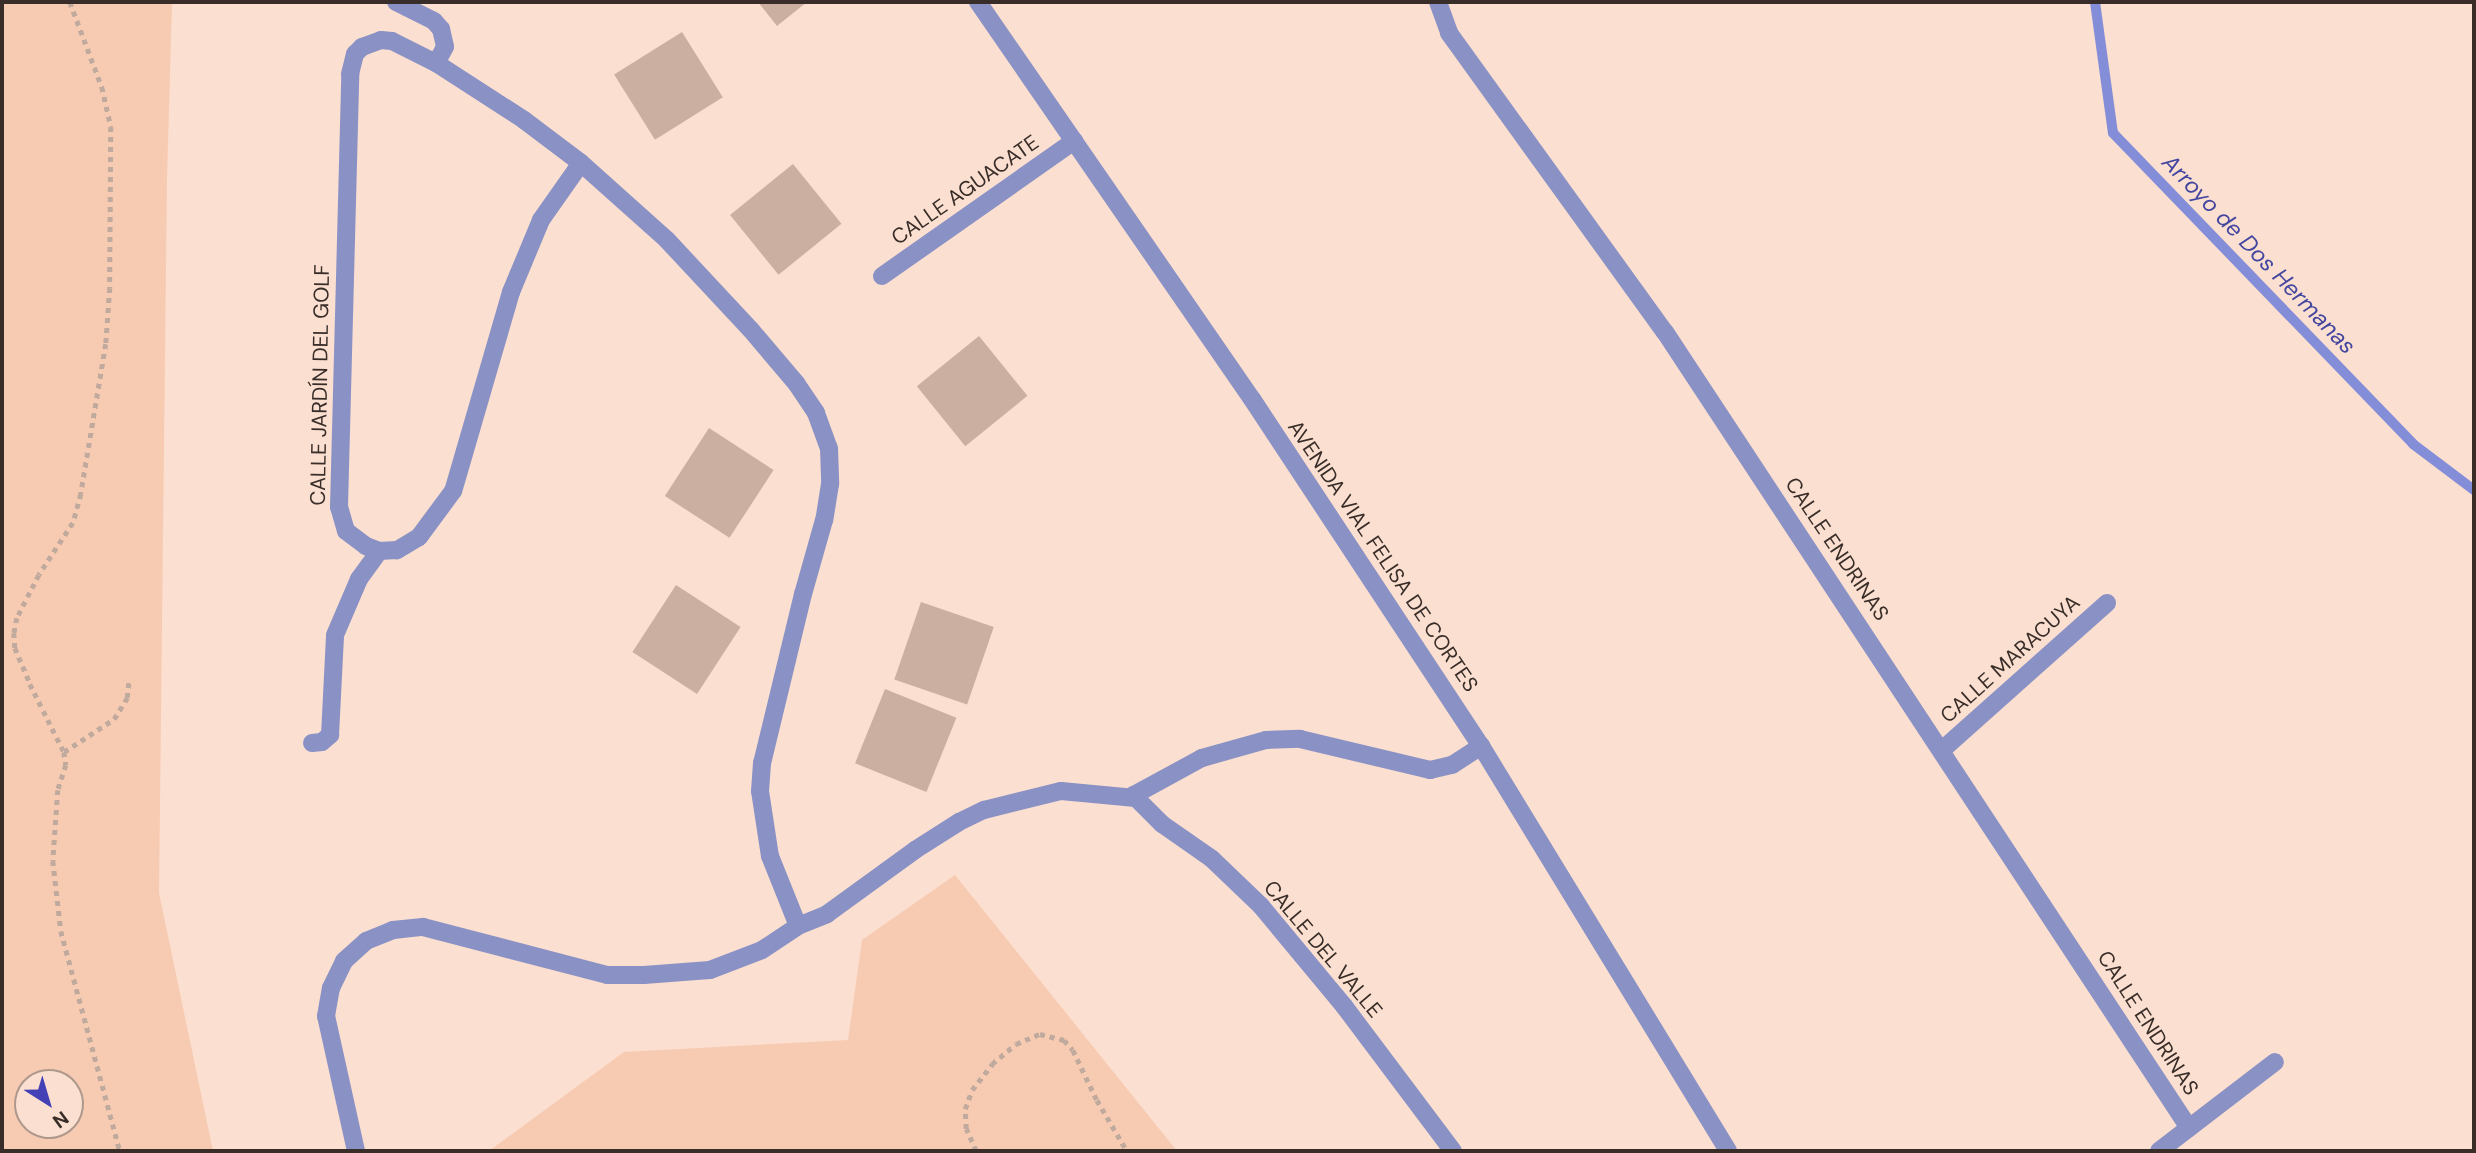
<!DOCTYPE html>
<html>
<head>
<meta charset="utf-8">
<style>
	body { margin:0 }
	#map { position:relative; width:2476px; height:1153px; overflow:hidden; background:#fbdfd0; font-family:"DM Sans",sans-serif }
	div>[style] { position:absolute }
	.green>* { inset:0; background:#f7cab2 }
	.stream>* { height:10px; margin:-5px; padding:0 5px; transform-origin:5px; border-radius:5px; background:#848dd8 }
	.building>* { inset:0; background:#cbb0a2; transform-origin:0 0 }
	.path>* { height:4.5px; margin-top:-2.25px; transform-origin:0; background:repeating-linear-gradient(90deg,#c0a99d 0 5px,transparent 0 10px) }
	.lane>* { height:18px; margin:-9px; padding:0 9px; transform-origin:9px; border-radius:9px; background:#8a91c5 }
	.street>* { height:18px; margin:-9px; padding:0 9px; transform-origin:9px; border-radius:9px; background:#8a91c5 }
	span { translate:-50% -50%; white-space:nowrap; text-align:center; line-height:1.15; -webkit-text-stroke:5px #fbdfd0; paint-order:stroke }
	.street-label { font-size:21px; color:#382d28 }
	.water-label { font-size:23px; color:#4447a0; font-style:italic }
	.frame { position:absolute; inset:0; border:4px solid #382d28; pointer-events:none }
	.north { position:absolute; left:14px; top:1069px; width:70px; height:70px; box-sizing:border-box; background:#fbdfd0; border:2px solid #ad988d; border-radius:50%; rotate:143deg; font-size:19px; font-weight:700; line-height:28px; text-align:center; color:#382d28 }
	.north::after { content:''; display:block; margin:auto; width:24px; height:32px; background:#4441b6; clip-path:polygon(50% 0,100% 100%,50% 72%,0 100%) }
</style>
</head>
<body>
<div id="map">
	<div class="green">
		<div style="clip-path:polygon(evenodd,2px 2px,172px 2px,167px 179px,159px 893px,213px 1151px,2px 1151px,2px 2px,28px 1083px,70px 1083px,70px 1125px,28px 1125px,28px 1083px)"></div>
		<div style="clip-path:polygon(955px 875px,1177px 1151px,489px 1151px,624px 1052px,848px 1040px,862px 940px)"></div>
	</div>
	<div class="stream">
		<div style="left:2095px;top:2px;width:132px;rotate:82.2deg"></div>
		<div style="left:2113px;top:133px;width:432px;rotate:46deg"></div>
		<div style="left:2413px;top:444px;width:76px;rotate:37deg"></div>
	</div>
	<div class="building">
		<div style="clip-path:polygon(758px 2px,807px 2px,777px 26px)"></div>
		<div style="left:682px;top:32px;width:77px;height:80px;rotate:58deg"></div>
		<div style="left:793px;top:164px;width:77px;height:81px;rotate:51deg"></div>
		<div style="left:979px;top:336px;width:77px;height:80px;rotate:51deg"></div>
		<div style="left:709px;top:428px;width:77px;height:81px;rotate:33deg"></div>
		<div style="left:676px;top:585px;width:77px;height:80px;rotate:33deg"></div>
		<div style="left:921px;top:602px;width:77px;height:82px;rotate:19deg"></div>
		<div style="left:885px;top:689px;width:77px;height:80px;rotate:22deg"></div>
	</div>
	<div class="path">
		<div style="left:70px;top:2px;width:91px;rotate:69.4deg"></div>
		<div style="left:102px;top:87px;width:41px;rotate:77.3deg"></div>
		<div style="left:111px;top:127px;width:161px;rotate:90.4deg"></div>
		<div style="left:110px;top:288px;width:56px;rotate:94.1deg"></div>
		<div style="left:106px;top:344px;width:152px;rotate:99.5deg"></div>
		<div style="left:81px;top:494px;width:30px;rotate:105deg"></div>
		<div style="left:73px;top:523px;width:62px;rotate:123.2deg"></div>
		<div style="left:39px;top:575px;width:48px;rotate:117.1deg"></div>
		<div style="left:17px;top:618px;width:15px;rotate:101deg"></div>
		<div style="left:14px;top:633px;width:15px;rotate:86deg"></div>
		<div style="left:15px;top:648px;width:39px;rotate:67deg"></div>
		<div style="left:30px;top:684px;width:76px;rotate:63.4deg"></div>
		<div style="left:64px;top:752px;width:13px;rotate:81deg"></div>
		<div style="left:66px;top:765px;width:26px;rotate:108deg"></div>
		<div style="left:58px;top:790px;width:71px;rotate:94deg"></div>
		<div style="left:53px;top:861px;width:70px;rotate:83.5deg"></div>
		<div style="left:61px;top:931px;width:228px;rotate:75deg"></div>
		<div style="left:64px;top:752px;width:60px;rotate:-33.4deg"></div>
		<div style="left:114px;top:719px;width:25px;rotate:-58deg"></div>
		<div style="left:127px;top:698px;width:19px;rotate:-84deg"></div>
		<div style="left:976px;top:1151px;width:24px;rotate:-114deg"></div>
		<div style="left:966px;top:1129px;width:20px;rotate:-93deg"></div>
		<div style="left:965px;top:1109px;width:20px;rotate:-70deg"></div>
		<div style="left:972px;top:1090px;width:33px;rotate:-52deg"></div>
		<div style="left:992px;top:1064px;width:31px;rotate:-40deg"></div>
		<div style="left:1016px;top:1044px;width:26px;rotate:-23deg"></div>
		<div style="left:1040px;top:1034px;width:25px;rotate:14deg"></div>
		<div style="left:1064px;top:1040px;width:13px;rotate:48deg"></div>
		<div style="left:1073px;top:1050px;width:55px;rotate:64.4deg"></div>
		<div style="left:1097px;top:1100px;width:59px;rotate:59.5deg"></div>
	</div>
	<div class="lane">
		<div style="left:396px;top:2px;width:42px;rotate:26.6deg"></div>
		<div style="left:434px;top:21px;width:11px;rotate:49deg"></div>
		<div style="left:441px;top:29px;width:18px;rotate:77deg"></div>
		<div style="left:445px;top:47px;width:18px;rotate:119deg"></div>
		<div style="left:312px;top:743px;width:10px;rotate:-6deg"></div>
		<div style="left:322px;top:742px;width:11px;rotate:-41deg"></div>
		<div style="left:330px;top:735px;width:100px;rotate:-87.1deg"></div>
		<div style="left:335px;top:635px;width:61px;rotate:-66.8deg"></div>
		<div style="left:359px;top:579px;width:34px;rotate:-54deg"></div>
	</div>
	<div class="street">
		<div style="left:978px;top:2px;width:482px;rotate:55.4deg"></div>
		<div style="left:1252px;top:399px;width:416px;rotate:56.6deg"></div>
		<div style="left:1481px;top:746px;width:474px;rotate:58.6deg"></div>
		<div style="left:1438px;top:2px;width:33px;rotate:70deg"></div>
		<div style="left:1449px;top:33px;width:369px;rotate:54.2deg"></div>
		<div style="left:1665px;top:332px;width:953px;rotate:56.64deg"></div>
		<div style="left:581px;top:163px;width:70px;rotate:125.1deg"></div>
		<div style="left:541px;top:220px;width:78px;rotate:112.6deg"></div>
		<div style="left:511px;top:292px;width:207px;rotate:106.2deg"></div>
		<div style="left:453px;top:491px;width:57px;rotate:126.5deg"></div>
		<div style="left:419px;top:537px;width:26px;rotate:149deg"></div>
		<div style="left:397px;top:550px;width:18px;rotate:177deg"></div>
		<div style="left:379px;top:551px;width:14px;rotate:-159deg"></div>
		<div style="left:366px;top:546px;width:25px;rotate:-143deg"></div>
		<div style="left:346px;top:531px;width:25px;rotate:-106deg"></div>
		<div style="left:339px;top:507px;width:433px;rotate:-88.5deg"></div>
		<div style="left:350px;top:74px;width:21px;rotate:-76deg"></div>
		<div style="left:355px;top:54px;width:10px;rotate:-45deg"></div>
		<div style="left:362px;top:47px;width:20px;rotate:-20deg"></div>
		<div style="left:381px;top:40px;width:11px;rotate:5deg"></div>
		<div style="left:392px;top:41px;width:49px;rotate:26.6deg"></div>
		<div style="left:436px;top:63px;width:105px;rotate:32.9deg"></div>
		<div style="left:524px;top:120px;width:71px;rotate:37deg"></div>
		<div style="left:581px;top:163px;width:115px;rotate:41.8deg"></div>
		<div style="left:667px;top:240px;width:123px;rotate:47deg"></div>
		<div style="left:751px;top:330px;width:70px;rotate:49.7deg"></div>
		<div style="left:796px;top:383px;width:36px;rotate:56deg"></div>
		<div style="left:816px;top:413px;width:37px;rotate:70deg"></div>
		<div style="left:829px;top:448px;width:36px;rotate:88deg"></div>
		<div style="left:830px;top:484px;width:36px;rotate:99deg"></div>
		<div style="left:824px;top:520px;width:77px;rotate:105.8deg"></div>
		<div style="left:803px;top:594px;width:174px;rotate:103.6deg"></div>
		<div style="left:762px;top:763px;width:28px;rotate:94deg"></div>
		<div style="left:760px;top:791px;width:66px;rotate:81.3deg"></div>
		<div style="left:770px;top:856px;width:75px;rotate:68.2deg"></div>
		<div style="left:798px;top:926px;width:31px;rotate:-22deg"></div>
		<div style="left:827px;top:914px;width:109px;rotate:-36deg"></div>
		<div style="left:915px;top:850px;width:52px;rotate:-32.5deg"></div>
		<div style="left:959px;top:822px;width:28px;rotate:-26deg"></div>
		<div style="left:984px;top:810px;width:79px;rotate:-13.9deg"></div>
		<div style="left:1061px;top:791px;width:75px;rotate:5.3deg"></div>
		<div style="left:882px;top:276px;width:235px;rotate:-35.1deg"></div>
		<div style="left:1942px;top:750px;width:221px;rotate:-41.7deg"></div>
		<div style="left:1136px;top:798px;width:37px;rotate:45deg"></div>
		<div style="left:1162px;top:824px;width:61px;rotate:35deg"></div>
		<div style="left:1212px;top:859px;width:68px;rotate:43.8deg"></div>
		<div style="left:1261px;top:906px;width:130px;rotate:50.3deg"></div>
		<div style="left:1344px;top:1006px;width:181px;rotate:53.1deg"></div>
		<div style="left:1136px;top:798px;width:4px;rotate:-124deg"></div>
		<div style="left:1134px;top:795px;width:77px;rotate:-28.6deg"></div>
		<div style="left:1202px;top:758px;width:66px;rotate:-15.7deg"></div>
		<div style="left:1266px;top:740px;width:34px;rotate:-2deg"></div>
		<div style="left:1300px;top:739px;width:134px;rotate:13.4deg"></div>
		<div style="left:1430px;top:770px;width:23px;rotate:-13deg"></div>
		<div style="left:1452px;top:765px;width:35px;rotate:-33deg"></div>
		<div style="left:356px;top:1151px;width:138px;rotate:-102.5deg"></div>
		<div style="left:326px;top:1016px;width:28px;rotate:-80deg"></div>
		<div style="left:331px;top:988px;width:30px;rotate:-64deg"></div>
		<div style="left:344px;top:961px;width:30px;rotate:-42deg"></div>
		<div style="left:366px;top:941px;width:29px;rotate:-22deg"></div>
		<div style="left:393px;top:930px;width:30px;rotate:-6deg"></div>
		<div style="left:423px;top:927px;width:190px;rotate:14.6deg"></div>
		<div style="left:607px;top:975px;width:37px"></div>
		<div style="left:644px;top:975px;width:66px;rotate:-4.3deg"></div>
		<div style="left:710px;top:970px;width:56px;rotate:-21deg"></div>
		<div style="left:762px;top:950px;width:43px;rotate:-33.7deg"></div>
		<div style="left:2159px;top:1151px;width:146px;rotate:-37.5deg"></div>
	</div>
	<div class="street-label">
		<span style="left:965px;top:190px;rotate:-35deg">CALLE AGUACATE</span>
		<span style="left:320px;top:385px;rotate:-89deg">CALLE JARDÍN DEL GOLF</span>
		<span style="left:1837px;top:549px;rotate:56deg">CALLE ENDRINAS</span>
		<span style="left:1383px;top:556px;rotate:56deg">AVENIDA VIAL FELISA DE CORTES</span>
		<span style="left:2010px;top:659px;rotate:-42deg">CALLE MARACUYA</span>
		<span style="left:1323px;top:949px;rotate:50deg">CALLE DEL VALLE</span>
		<span style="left:2148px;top:1023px;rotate:57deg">CALLE ENDRINAS</span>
	</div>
	<div class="water-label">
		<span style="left:2259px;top:254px;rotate:46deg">Arroyo de Dos Hermanas</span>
	</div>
	<div class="frame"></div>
	<div class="north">N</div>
</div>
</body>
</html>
